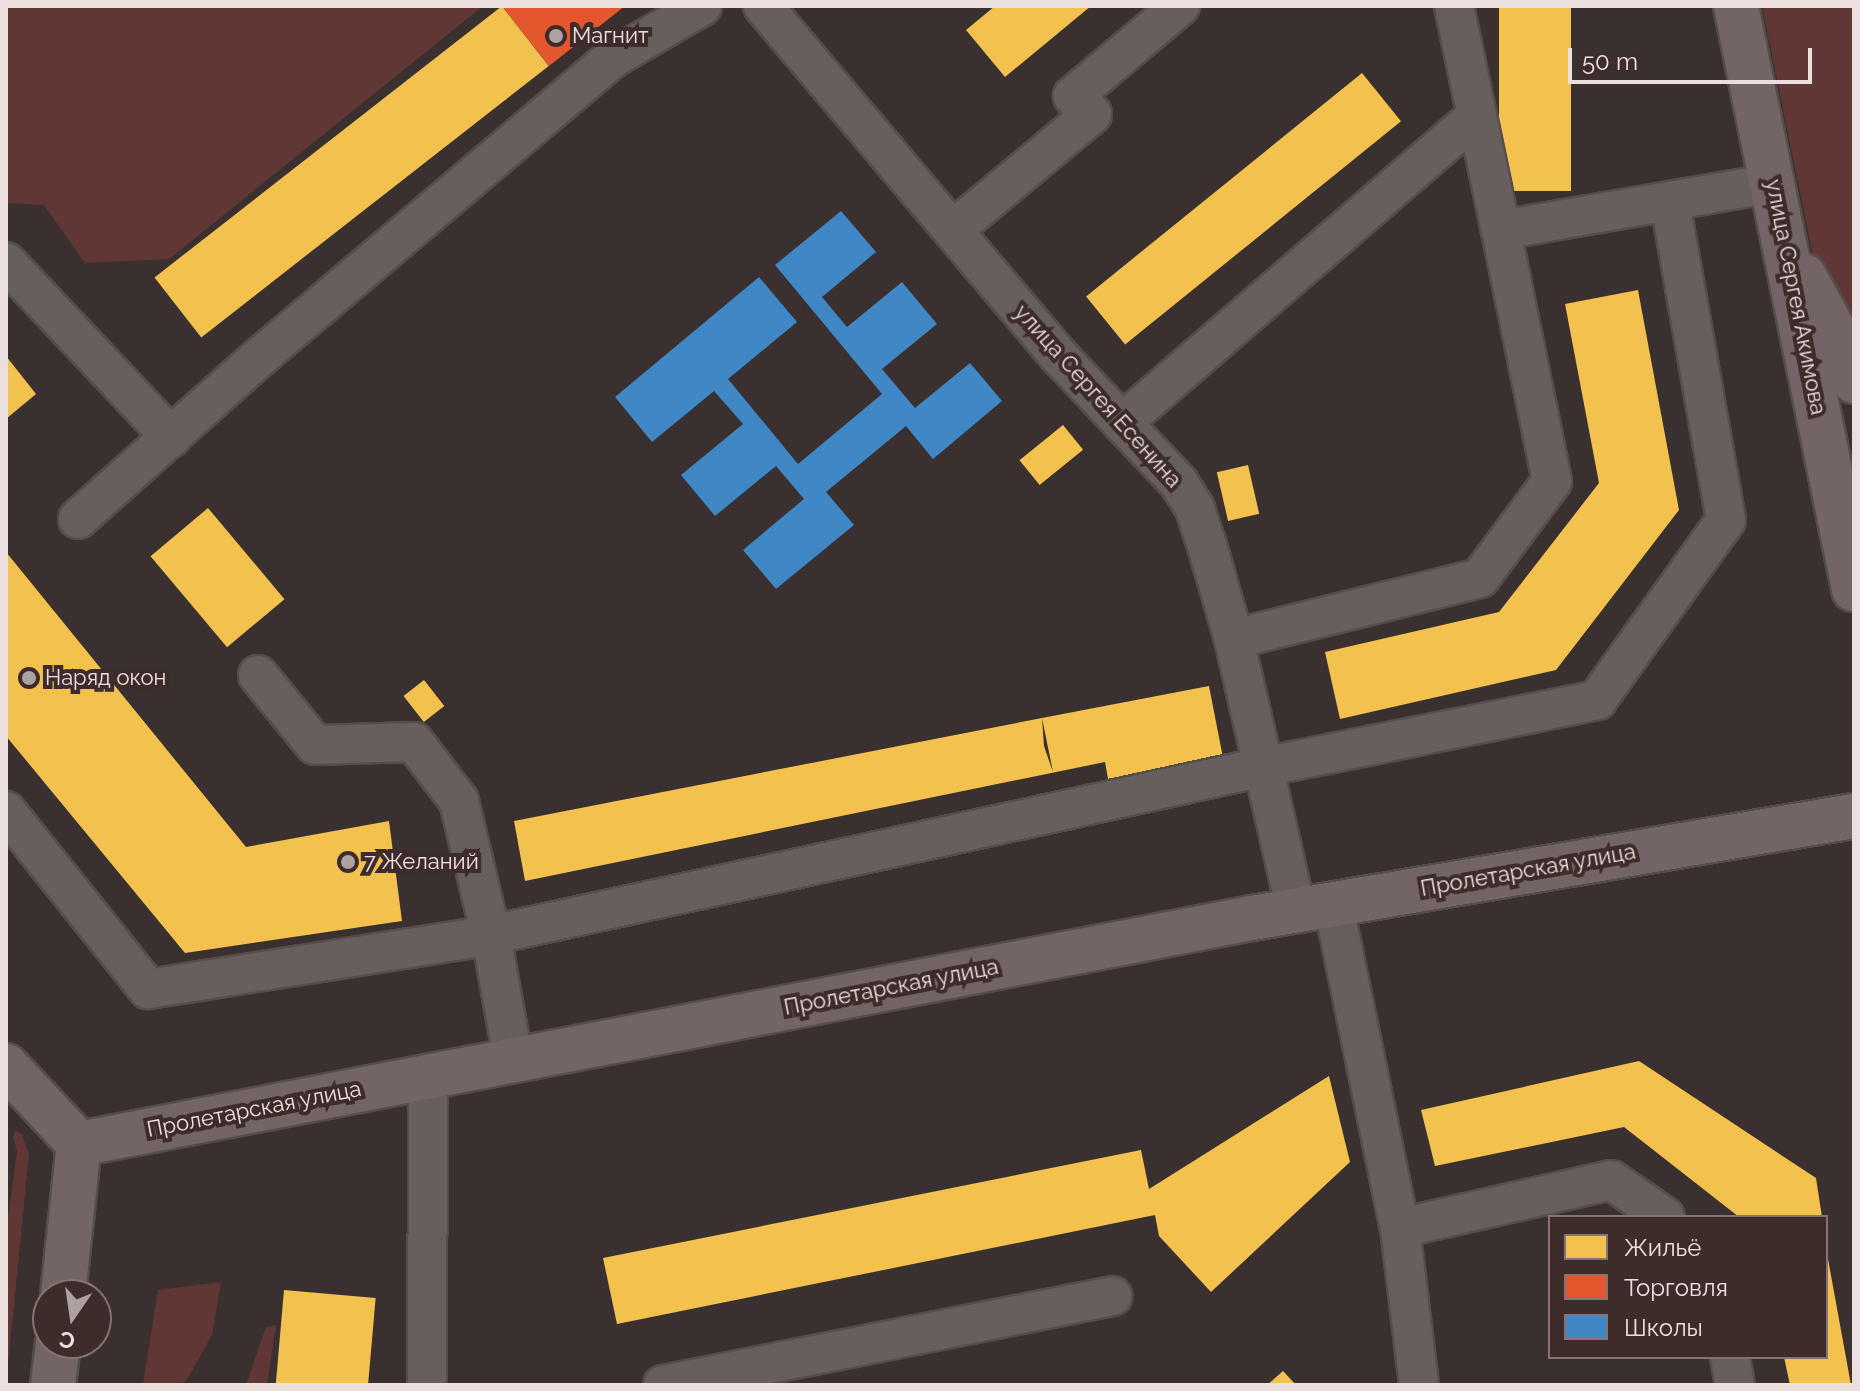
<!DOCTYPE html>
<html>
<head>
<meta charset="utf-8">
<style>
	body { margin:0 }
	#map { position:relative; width:1860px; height:1391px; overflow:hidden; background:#3a302f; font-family:Raleway,sans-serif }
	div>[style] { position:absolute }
	.green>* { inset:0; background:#613735 }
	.homes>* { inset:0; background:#f2c14e; transform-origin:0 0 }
	.shops>* { inset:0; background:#e4572e }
	.schools>* { inset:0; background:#3f88c5 }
	.roads { filter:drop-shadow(2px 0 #554d4c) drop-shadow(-2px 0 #554d4c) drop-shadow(0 2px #554d4c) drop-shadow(0 -2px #554d4c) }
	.minor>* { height:38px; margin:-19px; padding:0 19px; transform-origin:19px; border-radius:19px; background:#665f5e }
	.major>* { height:44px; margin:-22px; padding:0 22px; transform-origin:22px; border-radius:22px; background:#736565 }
	.dots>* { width:22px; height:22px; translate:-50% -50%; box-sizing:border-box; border:4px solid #3e2c2b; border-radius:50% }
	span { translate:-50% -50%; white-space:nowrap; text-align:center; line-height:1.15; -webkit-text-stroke:8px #3e2c2b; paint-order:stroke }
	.poi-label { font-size:22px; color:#ece0df }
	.left { translate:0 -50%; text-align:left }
	.street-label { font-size:22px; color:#ece0df }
	.frame { position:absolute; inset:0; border:8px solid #ece0df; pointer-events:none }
	.legend { position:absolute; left:1548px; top:1215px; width:280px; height:144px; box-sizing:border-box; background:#3e2c2b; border:2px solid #847473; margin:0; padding:10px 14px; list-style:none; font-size:24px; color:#ece0df }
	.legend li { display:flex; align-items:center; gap:16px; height:40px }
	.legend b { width:40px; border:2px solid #847473 }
	.north { position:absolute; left:32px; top:1279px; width:80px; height:80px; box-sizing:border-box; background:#3e2c2b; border:2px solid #847473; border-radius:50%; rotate:193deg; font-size:22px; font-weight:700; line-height:32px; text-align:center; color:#ece0df }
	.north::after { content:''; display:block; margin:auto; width:28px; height:36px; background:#aea2a1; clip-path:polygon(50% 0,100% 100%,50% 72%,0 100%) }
	.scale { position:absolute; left:1568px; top:48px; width:244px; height:36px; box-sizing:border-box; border:4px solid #ece0df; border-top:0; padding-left:10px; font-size:24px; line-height:28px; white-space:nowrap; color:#ece0df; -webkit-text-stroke:6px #3e2c2b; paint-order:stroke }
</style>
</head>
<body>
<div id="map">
	<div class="green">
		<div style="clip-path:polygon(6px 6px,483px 6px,169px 259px,85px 263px,44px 205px,6px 203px)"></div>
		<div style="clip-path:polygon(1762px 6px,1854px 6px,1854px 353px,1814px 261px)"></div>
		<div style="clip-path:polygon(15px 1131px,21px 1133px,29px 1154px,6px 1385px,6px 1232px,17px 1152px,13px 1138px)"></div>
		<div style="clip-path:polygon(221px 1282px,212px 1335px,189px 1376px,182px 1385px,143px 1385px,158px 1290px)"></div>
		<div style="clip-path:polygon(276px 1325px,267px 1385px,246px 1385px,266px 1327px)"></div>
	</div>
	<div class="homes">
		<div style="left:502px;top:6px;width:76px;height:441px;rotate:52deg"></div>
		<div style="clip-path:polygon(995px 6px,1091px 6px,1005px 77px,966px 30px)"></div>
		<div style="left:1499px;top:6px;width:72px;height:185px"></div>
		<div style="left:1362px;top:73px;width:62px;height:355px;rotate:51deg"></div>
		<div style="clip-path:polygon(1638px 290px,1679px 510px,1556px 670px,1340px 719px,1325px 652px,1499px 612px,1599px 483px,1565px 304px)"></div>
		<div style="clip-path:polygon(6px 356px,36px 394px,6px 419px)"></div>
		<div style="left:1063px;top:425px;width:32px;height:56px;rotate:51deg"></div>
		<div style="left:1248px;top:465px;width:50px;height:32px;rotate:77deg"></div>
		<div style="left:208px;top:508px;width:119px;height:75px;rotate:50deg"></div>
		<div style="clip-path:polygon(6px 552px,246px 847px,389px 821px,402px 921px,185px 953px,6px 736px)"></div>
		<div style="left:424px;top:680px;width:33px;height:26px;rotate:52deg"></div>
		<div style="clip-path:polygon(1209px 686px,1225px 768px,1110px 790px,1105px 762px,525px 881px,514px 821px,1042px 718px,1044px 746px,1053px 772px,1042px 718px)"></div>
		<div style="clip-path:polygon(1639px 1061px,1816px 1178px,1822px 1217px,1739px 1217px,1624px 1127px,1435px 1166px,1421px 1110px)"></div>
		<div style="clip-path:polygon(1329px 1076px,1350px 1162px,1211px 1292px,1159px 1236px,1155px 1215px,617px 1324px,603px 1258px,1141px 1150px,1149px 1189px)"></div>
		<div style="clip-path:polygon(1826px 1248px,1851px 1385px,1790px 1385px,1784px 1357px,1826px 1357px)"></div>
		<div style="left:284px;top:1290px;width:92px;height:95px;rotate:5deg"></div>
		<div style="clip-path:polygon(1283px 1371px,1296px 1385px,1267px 1385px)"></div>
	</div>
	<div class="shops">
		<div style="clip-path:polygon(502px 6px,625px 6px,549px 66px)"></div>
	</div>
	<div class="schools">
		<div style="clip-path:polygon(841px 211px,876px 252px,822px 297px,847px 327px,902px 282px,937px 324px,882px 369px,915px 408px,970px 363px,1002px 401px,933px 459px,906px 426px,826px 492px,854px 525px,776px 589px,743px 550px,804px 499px,776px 466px,715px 516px,681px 475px,743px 424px,714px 391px,652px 442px,615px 397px,759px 277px,797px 322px,728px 379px,798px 464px,882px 394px,775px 265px)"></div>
	</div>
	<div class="roads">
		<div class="minor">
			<div style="left:763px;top:6px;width:457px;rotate:49.8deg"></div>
			<div style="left:1058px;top:355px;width:176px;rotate:46.6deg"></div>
			<div style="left:1179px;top:483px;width:31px;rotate:58deg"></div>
			<div style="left:1195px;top:509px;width:35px;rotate:72deg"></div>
			<div style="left:1206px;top:542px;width:101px;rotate:73.9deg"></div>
			<div style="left:1234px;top:639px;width:278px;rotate:77.1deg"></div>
			<div style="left:1454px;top:6px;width:229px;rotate:78.2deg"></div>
			<div style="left:1501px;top:230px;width:277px;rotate:-9.8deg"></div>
			<div style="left:953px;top:230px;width:181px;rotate:-39.8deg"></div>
			<div style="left:1092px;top:114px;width:26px;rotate:-137deg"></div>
			<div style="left:1073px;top:96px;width:140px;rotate:-40.1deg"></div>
			<div style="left:6px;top:262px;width:241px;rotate:46.7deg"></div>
			<div style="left:1122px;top:423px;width:469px;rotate:-40.9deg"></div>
			<div style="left:78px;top:519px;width:244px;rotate:-41.7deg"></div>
			<div style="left:260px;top:357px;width:460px;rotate:-40.3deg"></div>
			<div style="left:611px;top:59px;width:105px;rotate:-30.2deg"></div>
			<div style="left:1234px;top:639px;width:253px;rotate:-13.9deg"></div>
			<div style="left:1480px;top:578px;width:121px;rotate:-53.4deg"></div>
			<div style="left:1552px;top:481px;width:256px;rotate:-101.5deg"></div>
			<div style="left:258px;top:675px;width:90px;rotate:50.8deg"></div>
			<div style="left:315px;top:745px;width:99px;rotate:-1.7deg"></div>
			<div style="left:414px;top:742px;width:74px;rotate:52.7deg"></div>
			<div style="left:459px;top:801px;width:138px;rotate:76.6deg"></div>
			<div style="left:491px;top:935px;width:126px;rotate:79.9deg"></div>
			<div style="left:6px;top:811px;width:228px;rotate:51.4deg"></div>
			<div style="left:148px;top:989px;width:347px;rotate:-8.9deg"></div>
			<div style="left:491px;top:935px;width:790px;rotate:-12.28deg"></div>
			<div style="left:1263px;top:767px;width:341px;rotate:-11.3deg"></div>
			<div style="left:1597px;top:700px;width:221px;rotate:-54.4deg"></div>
			<div style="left:1726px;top:520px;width:324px;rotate:-100deg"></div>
			<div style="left:1333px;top:903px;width:332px;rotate:78.4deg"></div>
			<div style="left:1400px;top:1228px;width:158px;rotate:83.1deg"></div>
			<div style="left:1400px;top:1228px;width:216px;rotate:-12.8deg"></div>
			<div style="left:1611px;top:1180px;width:65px;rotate:34.4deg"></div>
			<div style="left:1730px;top:1357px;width:28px;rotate:80deg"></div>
			<div style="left:427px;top:1385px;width:310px;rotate:-89.8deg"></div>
			<div style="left:663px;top:1385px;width:458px;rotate:-11.2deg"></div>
		</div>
		<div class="major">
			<div style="left:1736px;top:6px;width:595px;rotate:78.56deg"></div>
			<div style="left:1804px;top:276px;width:71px;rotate:61.3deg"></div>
			<div style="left:1838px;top:338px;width:46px;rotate:69.6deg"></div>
			<div style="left:6px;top:1066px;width:107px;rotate:46.9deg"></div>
			<div style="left:79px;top:1144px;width:1195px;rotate:-10.91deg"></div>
			<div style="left:1252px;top:918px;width:611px;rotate:-9.62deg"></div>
			<div style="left:63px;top:1295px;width:152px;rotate:-84deg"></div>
			<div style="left:53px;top:1385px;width:42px;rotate:-83.2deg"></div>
		</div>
	</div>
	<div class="dots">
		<div style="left:556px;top:36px;background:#aea2a1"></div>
		<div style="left:29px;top:678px;background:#aea2a1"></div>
		<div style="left:348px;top:862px;background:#aea2a1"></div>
	</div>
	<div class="poi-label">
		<span class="left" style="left:572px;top:36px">Магнит</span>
		<span class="left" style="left:45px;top:678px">Наряд окон</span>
		<span class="left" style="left:364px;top:862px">7 Желаний</span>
	</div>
	<div class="street-label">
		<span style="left:1796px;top:297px;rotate:79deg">улица Сергея Акимова</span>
		<span style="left:1098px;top:396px;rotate:48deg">улица Сергея Есенина</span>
		<span style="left:1528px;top:870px;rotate:-10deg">Пролетарская улица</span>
		<span style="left:891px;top:987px;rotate:-11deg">Пролетарская улица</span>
		<span style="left:254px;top:1109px;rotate:-11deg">Пролетарская улица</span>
	</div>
	<div class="frame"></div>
	<ul class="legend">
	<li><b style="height:22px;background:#f2c14e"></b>Жильё</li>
	<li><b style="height:22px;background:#e4572e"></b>Торговля</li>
	<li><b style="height:22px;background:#3f88c5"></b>Школы</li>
	</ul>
	<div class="north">С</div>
	<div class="scale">50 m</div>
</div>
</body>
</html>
